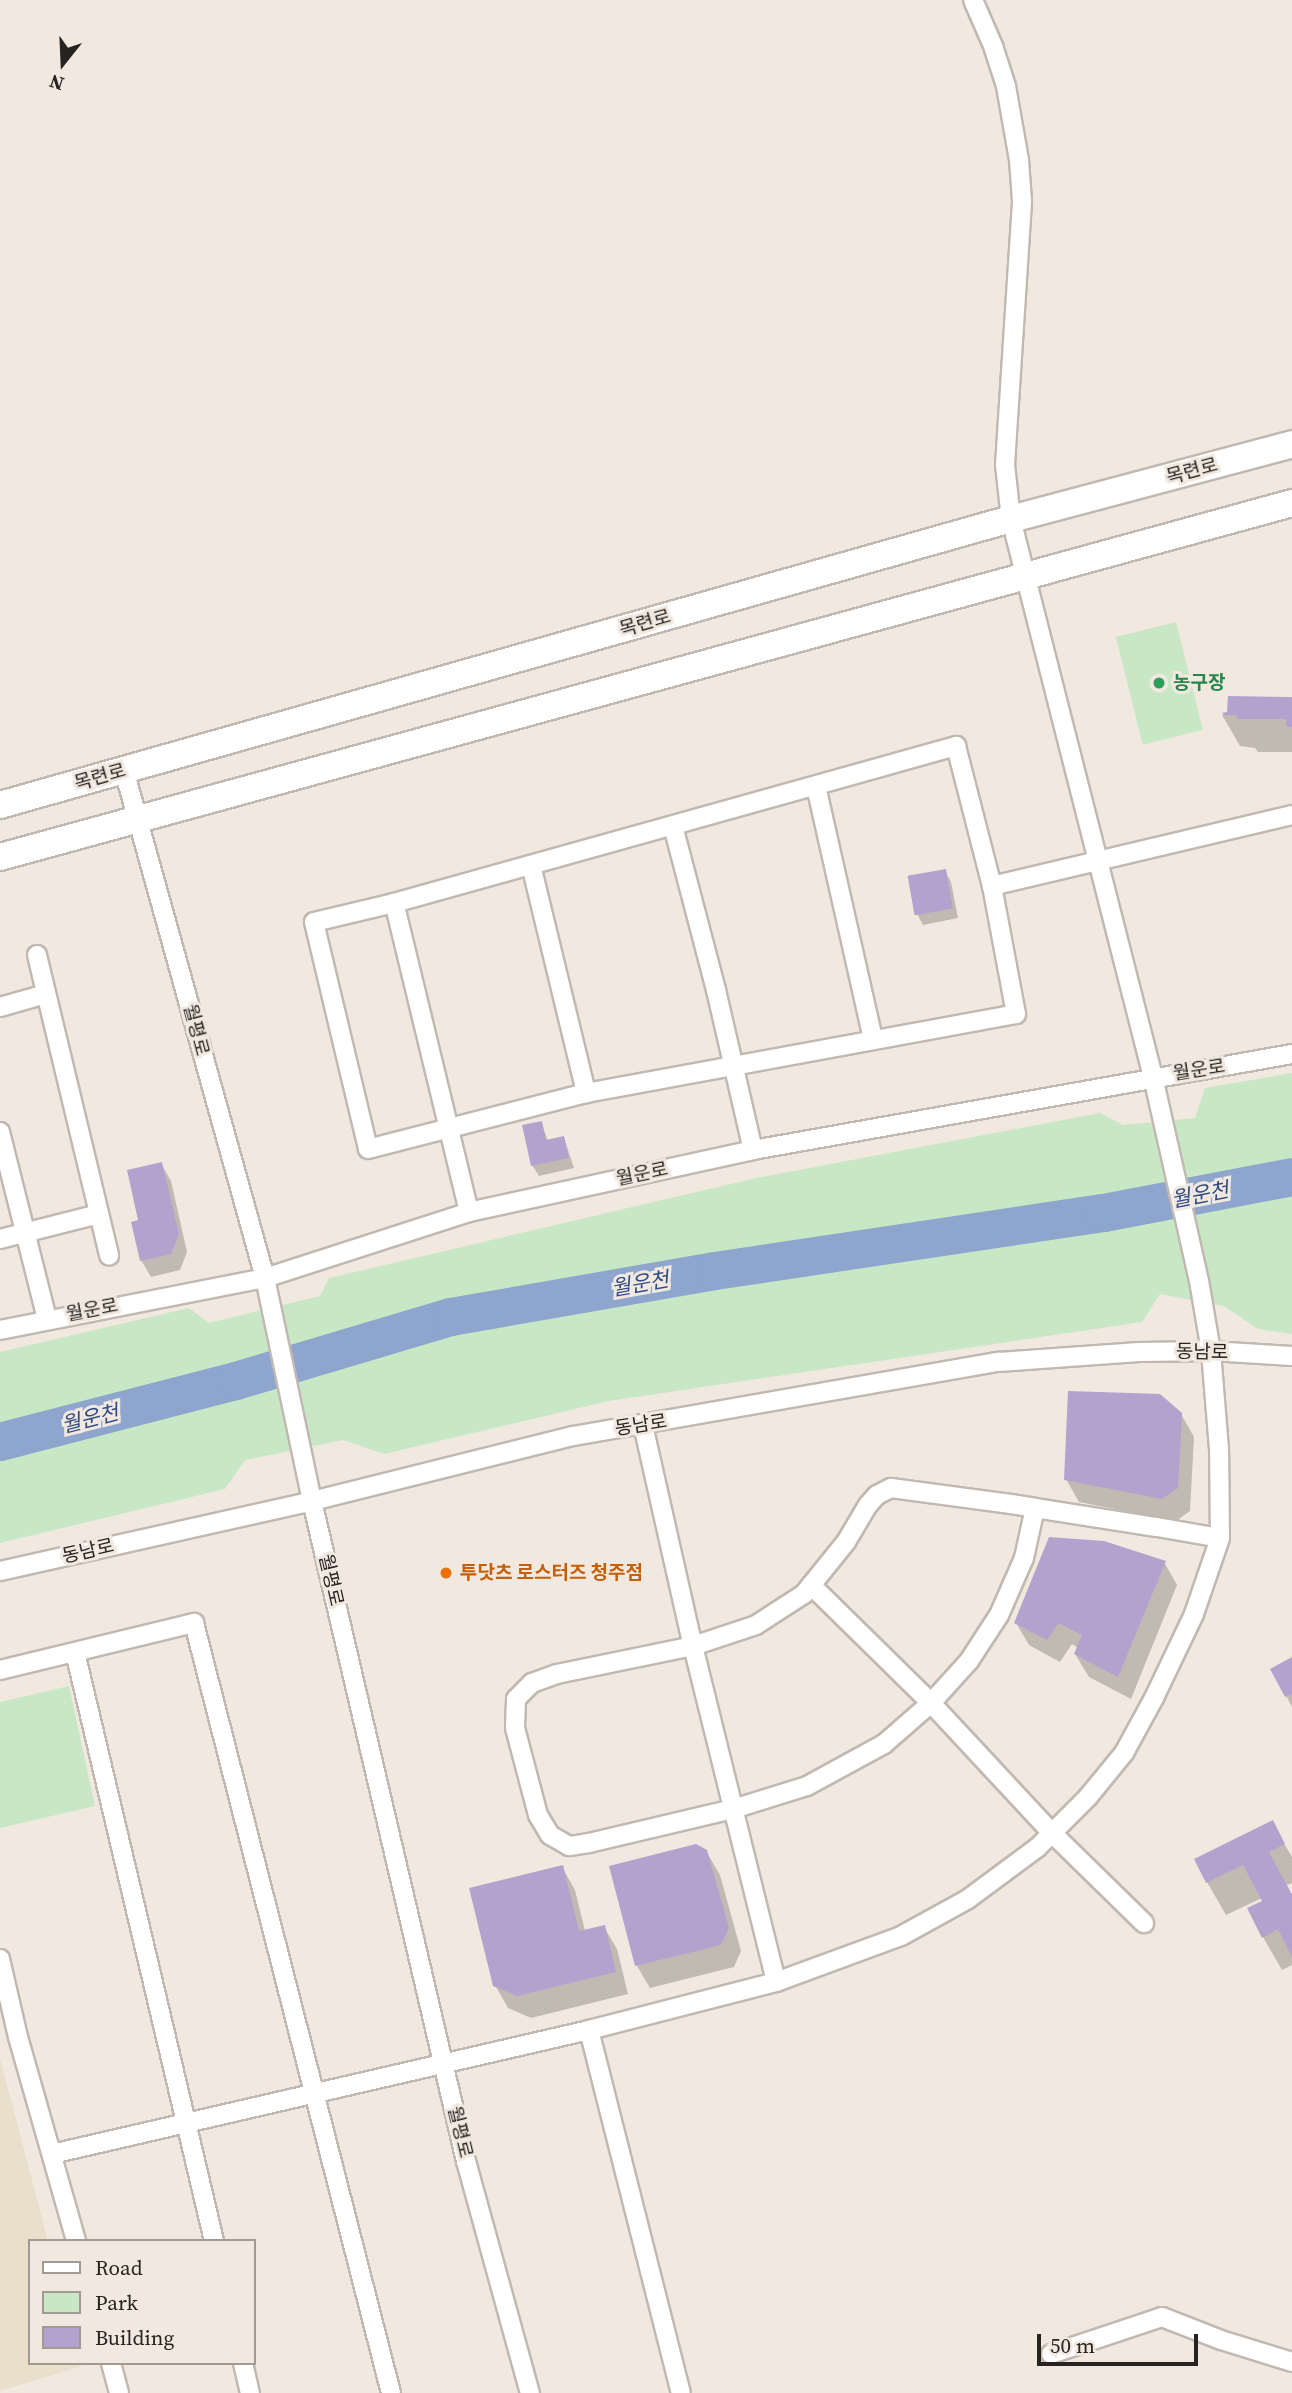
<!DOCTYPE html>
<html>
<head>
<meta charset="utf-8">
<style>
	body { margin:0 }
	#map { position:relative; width:1292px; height:2393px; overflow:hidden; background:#f1e9e0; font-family:"Source Serif 4","Noto Sans KR",serif }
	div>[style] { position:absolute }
	.education>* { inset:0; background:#eadfcb }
	.green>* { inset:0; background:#c8e7c5; transform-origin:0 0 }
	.shadow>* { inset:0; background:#0003 }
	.river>* { height:38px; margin:-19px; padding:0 19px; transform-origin:19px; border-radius:19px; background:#8ea5ce }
	.building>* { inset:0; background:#b5a1cd; transform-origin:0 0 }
	.roads { filter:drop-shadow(2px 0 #c1b9b1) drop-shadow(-2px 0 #c1b9b1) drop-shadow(0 2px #c1b9b1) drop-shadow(0 -2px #c1b9b1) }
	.street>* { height:18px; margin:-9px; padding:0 9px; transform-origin:9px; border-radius:9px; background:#fff }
	.secondary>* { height:26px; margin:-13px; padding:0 13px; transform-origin:13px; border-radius:13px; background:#fff }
	.dots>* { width:19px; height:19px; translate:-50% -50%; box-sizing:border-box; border:4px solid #f1e9e0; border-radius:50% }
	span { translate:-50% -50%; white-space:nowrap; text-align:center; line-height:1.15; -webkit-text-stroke:6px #f1e9e0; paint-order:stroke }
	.street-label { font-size:19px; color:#262320 }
	.leisure-label { font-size:19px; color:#27864d; font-weight:700 }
	.left { translate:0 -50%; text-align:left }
	.food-label { font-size:19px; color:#c56008; font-weight:700 }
	.water-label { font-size:21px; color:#304b81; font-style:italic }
	.legend { position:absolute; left:28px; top:2239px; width:228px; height:126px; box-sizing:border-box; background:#f1e9e0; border:2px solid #a09a93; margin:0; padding:9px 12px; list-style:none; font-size:21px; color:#262320 }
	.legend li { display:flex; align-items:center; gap:14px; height:35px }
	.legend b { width:35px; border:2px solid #a09a93 }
	.north { position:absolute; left:28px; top:28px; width:70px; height:70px; -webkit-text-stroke:5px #f1e9e0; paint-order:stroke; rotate:198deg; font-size:19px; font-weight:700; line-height:28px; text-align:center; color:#262320 }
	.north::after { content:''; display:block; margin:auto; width:24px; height:32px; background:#262320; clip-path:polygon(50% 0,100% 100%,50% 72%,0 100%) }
	.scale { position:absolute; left:1037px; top:2334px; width:161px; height:32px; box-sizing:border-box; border:4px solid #262320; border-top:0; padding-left:9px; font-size:21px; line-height:24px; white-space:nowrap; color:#262320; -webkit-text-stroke:5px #f1e9e0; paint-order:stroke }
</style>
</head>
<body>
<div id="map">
	<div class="education">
		<div style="clip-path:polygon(0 2058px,48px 2241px,30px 2241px,30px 2363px,81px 2363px,82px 2366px,0 2391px)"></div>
	</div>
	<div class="green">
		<div style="left:1176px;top:622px;width:111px;height:62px;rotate:76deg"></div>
		<div style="clip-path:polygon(1292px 1073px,1292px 1334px,1258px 1329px,1224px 1306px,1160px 1294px,1142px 1322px,609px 1401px,384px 1454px,343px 1440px,245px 1460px,225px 1489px,0 1543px,0 1352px,189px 1308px,209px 1323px,320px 1296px,329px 1278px,752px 1179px,1100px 1113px,1123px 1125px,1195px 1118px,1205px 1088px)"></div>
		<div style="clip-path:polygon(69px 1686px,95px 1806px,0 1828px,0 1702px)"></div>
	</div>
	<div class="shadow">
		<div style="clip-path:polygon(1292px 699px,1292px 752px,1258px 752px,1255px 748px,1240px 746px,1222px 715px)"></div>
		<div style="clip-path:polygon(945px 871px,951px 882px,958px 918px,923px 925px,917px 914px,910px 877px)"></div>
		<div style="clip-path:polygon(541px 1123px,548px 1141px,564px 1138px,574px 1168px,539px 1176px,532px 1165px)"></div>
		<div style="clip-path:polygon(161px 1164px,171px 1181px,187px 1252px,180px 1270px,151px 1277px,141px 1260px,140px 1221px)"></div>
		<div style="clip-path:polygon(1181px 1414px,1194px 1437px,1190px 1511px,1176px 1521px,1079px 1502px,1066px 1479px)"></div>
		<div style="clip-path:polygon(1164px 1562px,1177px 1585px,1131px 1699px,1089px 1677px,1075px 1654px,1078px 1648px,1072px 1644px,1060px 1662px,1029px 1645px,1016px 1623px)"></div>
		<div style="clip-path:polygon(1292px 1659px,1292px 1707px,1272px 1669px)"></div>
		<div style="clip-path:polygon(1272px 1823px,1292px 1857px,1292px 1883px,1287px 1885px,1292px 1895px,1292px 1965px,1282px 1970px,1263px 1937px,1262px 1898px,1226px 1915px,1207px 1882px)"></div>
		<div style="clip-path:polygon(706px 1851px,720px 1875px,741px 1951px,734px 1967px,650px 1988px,637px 1966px)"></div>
		<div style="clip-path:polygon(562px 1867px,575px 1890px,585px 1931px,604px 1927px,617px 1949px,628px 1994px,531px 2018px,508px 2008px,495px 1985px)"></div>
	</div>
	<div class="river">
		<div style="left:0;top:1442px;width:244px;rotate:-14.5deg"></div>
		<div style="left:236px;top:1381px;width:224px;rotate:-16.6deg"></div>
		<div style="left:451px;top:1317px;width:268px;rotate:-9.9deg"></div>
		<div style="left:715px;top:1271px;width:393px;rotate:-8.5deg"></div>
		<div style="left:1104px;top:1213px;width:191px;rotate:-10.8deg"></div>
	</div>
	<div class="building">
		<div style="clip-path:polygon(1228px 696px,1292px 697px,1292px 727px,1286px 726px,1286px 719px,1237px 719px,1237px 715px,1224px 715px,1222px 713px,1227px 712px)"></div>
		<div style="left:946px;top:869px;width:40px;height:39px;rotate:80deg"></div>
		<div style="clip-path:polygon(542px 1121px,546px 1140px,564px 1136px,569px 1158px,531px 1166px,522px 1125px)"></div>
		<div style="clip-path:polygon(162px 1162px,179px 1234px,171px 1254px,140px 1261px,131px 1222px,138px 1220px,127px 1170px)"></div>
		<div style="clip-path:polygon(1068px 1391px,1160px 1394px,1182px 1413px,1178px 1488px,1162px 1499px,1064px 1480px)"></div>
		<div style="clip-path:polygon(1049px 1537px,1104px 1541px,1166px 1561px,1118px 1677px,1074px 1654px,1082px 1635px,1059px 1623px,1047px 1640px,1014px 1623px)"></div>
		<div style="clip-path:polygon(1292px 1657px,1292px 1694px,1285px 1697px,1270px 1669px)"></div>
		<div style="clip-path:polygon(1273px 1820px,1285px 1844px,1269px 1852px,1292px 1895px,1292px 1957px,1278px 1929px,1262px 1938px,1247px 1908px,1262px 1901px,1243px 1865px,1206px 1883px,1194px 1859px)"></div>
		<div style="clip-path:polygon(696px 1844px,707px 1850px,729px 1928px,721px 1945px,635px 1966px,609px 1866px)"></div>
		<div style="clip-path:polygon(563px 1865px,579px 1931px,605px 1925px,616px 1972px,517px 1996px,493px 1986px,469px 1888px)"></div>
	</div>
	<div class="roads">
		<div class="street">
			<div style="left:124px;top:770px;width:527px;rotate:74.49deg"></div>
			<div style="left:265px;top:1278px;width:228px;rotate:78.1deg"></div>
			<div style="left:312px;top:1501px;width:678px;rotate:76.87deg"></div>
			<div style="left:466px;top:2161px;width:241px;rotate:74.6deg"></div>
			<div style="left:816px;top:786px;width:259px;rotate:77.3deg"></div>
			<div style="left:673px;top:826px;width:170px;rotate:75.3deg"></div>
			<div style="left:716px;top:990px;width:164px;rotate:77deg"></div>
			<div style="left:531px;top:865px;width:235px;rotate:76.4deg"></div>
			<div style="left:394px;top:903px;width:82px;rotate:166.6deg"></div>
			<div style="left:314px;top:922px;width:233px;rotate:76.6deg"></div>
			<div style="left:368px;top:1149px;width:225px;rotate:-14.4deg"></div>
			<div style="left:586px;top:1093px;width:437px;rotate:-10.4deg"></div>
			<div style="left:1016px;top:1014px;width:130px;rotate:-100.6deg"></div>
			<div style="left:37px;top:955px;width:309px;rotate:76.5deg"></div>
			<div style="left:0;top:1007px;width:48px;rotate:-15.8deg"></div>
			<div style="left:0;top:1132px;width:193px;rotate:75.9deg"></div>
			<div style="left:469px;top:1212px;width:318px;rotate:-103.6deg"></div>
			<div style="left:394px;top:903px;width:584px;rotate:-15.61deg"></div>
			<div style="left:956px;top:746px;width:145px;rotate:75.6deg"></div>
			<div style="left:992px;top:886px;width:308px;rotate:-13.3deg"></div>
			<div style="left:0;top:1239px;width:102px;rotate:-14.2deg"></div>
			<div style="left:0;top:1330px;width:270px;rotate:-11.1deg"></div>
			<div style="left:265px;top:1278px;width:214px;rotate:-17.9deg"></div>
			<div style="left:469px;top:1212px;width:291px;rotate:-12.3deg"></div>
			<div style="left:753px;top:1150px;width:547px;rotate:-10.1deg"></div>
			<div style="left:643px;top:1425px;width:227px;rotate:77.3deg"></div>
			<div style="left:693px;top:1646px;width:346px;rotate:76.1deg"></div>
			<div style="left:1035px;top:1508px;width:51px;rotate:102.4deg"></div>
			<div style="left:1024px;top:1558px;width:62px;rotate:113.7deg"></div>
			<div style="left:999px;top:1615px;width:55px;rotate:123.1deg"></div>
			<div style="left:969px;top:1661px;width:57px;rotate:132.1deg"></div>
			<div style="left:931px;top:1703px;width:62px;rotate:138.9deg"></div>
			<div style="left:884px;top:1744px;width:88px;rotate:151.4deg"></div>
			<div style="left:807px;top:1786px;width:77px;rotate:162.7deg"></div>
			<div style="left:733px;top:1809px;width:148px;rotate:166.7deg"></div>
			<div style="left:589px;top:1843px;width:20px;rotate:171deg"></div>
			<div style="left:569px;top:1846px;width:22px;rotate:-150deg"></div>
			<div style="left:550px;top:1835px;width:23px;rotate:-121deg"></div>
			<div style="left:538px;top:1815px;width:90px;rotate:-104.8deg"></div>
			<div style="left:515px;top:1728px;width:29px;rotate:-88deg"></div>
			<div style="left:516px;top:1699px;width:23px;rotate:-45deg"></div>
			<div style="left:532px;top:1683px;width:27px;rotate:-20deg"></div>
			<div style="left:557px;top:1674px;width:139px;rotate:-11.6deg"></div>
			<div style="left:693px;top:1646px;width:66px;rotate:-18.4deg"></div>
			<div style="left:756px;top:1625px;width:57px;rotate:-32.9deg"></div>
			<div style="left:804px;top:1594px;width:67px;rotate:-51.1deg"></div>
			<div style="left:846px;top:1542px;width:43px;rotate:-59.3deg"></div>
			<div style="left:868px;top:1505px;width:13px;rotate:-48deg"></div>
			<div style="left:877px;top:1495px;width:16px;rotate:-27deg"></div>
			<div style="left:891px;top:1488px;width:121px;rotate:7.6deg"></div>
			<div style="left:1011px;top:1504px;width:24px;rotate:9deg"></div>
			<div style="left:1035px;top:1508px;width:123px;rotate:8.9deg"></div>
			<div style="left:1157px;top:1527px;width:64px;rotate:9.9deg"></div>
			<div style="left:0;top:1571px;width:320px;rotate:-12.6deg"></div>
			<div style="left:312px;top:1501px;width:269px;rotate:-14deg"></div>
			<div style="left:573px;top:1436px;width:432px;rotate:-9.9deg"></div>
			<div style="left:999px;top:1362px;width:140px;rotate:-4.1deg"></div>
			<div style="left:1139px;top:1352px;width:72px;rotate:-0.8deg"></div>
			<div style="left:1211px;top:1351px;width:81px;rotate:3.5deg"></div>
			<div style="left:811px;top:1585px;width:168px;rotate:44.5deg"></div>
			<div style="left:931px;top:1703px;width:178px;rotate:47.1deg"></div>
			<div style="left:1052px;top:1833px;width:129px;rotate:44.4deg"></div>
			<div style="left:75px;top:1652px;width:605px;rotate:76.72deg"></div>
			<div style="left:0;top:1670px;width:200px;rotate:-13.6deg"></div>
			<div style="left:194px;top:1623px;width:795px;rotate:75.65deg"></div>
			<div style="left:0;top:1959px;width:80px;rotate:77deg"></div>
			<div style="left:18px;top:2037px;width:212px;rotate:74.1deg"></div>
			<div style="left:589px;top:2030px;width:374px;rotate:75.8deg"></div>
			<div style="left:52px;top:2154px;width:551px;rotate:-13deg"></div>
			<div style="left:589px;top:2030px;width:193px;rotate:-14.4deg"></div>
			<div style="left:776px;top:1982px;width:133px;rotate:-20.2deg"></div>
			<div style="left:901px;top:1936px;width:77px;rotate:-28.9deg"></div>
			<div style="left:968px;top:1899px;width:86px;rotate:-36.5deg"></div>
			<div style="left:1037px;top:1848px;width:72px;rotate:-45deg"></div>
			<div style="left:1088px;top:1797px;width:57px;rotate:-50.7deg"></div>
			<div style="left:1124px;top:1753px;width:63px;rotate:-61.4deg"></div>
			<div style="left:1154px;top:1698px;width:93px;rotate:-64.5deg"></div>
			<div style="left:1194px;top:1614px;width:80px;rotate:-71.1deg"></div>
			<div style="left:1220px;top:1538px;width:89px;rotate:-90.6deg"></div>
			<div style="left:1219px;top:1449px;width:98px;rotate:-94.7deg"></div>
			<div style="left:1211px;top:1351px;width:71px;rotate:-99.7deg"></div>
			<div style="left:1199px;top:1281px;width:209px;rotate:-102.7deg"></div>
			<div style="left:1153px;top:1077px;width:576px;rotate:-104.28deg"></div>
			<div style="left:1011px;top:519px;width:54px;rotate:-96.3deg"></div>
			<div style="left:1005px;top:465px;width:265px;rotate:-86.3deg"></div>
			<div style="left:1022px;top:201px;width:41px;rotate:-94.2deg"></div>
			<div style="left:1019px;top:160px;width:75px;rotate:-100deg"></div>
			<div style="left:1006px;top:86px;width:40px;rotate:-108deg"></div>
			<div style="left:994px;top:48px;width:52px;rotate:-113.6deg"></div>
			<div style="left:1051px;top:2354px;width:117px;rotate:-18.4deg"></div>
			<div style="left:1162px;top:2317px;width:63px;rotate:21.3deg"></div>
			<div style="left:1221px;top:2340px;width:74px;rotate:17.2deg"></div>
			<div style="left:111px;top:2363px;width:31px;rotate:75deg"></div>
			<div style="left:243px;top:2363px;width:31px;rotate:77deg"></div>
		</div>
		<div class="secondary">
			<div style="left:0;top:805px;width:1051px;rotate:-15.8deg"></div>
			<div style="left:1011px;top:519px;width:291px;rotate:-14.9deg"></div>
			<div style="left:0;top:857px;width:1340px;rotate:-15.32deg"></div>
		</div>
	</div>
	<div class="dots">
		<div style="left:1159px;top:683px;background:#2e9e5b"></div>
		<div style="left:446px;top:1573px;background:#e8710a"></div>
	</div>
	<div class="street-label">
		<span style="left:1192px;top:471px;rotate:-15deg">목련로</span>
		<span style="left:645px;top:623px;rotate:-16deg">목련로</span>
		<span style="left:100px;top:777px;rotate:-16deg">목련로</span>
		<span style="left:196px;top:1030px;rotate:75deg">월평로</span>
		<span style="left:1199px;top:1070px;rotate:-9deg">월운로</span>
		<span style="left:642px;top:1174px;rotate:-12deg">월운로</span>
		<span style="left:92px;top:1310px;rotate:-11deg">월운로</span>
		<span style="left:1202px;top:1352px;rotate:1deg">동남로</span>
		<span style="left:641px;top:1425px;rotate:-9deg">동남로</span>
		<span style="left:88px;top:1551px;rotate:-13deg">동남로</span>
		<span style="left:331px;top:1580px;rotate:77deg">월평로</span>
		<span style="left:460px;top:2132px;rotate:76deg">월평로</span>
	</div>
	<div class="leisure-label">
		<span class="left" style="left:1173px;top:683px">농구장</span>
	</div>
	<div class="food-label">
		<span class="left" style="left:460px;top:1573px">투닷츠 로스터즈 청주점</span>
	</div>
	<div class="water-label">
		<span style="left:1200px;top:1195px;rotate:-11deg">월운천</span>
		<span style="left:640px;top:1284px;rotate:-10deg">월운천</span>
		<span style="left:90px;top:1419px;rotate:-14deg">월운천</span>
	</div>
	<ul class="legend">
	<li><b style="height:9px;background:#fff"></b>Road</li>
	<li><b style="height:19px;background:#c8e7c5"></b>Park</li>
	<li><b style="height:19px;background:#b5a1cd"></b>Building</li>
	</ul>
	<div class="north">N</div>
	<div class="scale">50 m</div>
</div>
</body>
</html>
